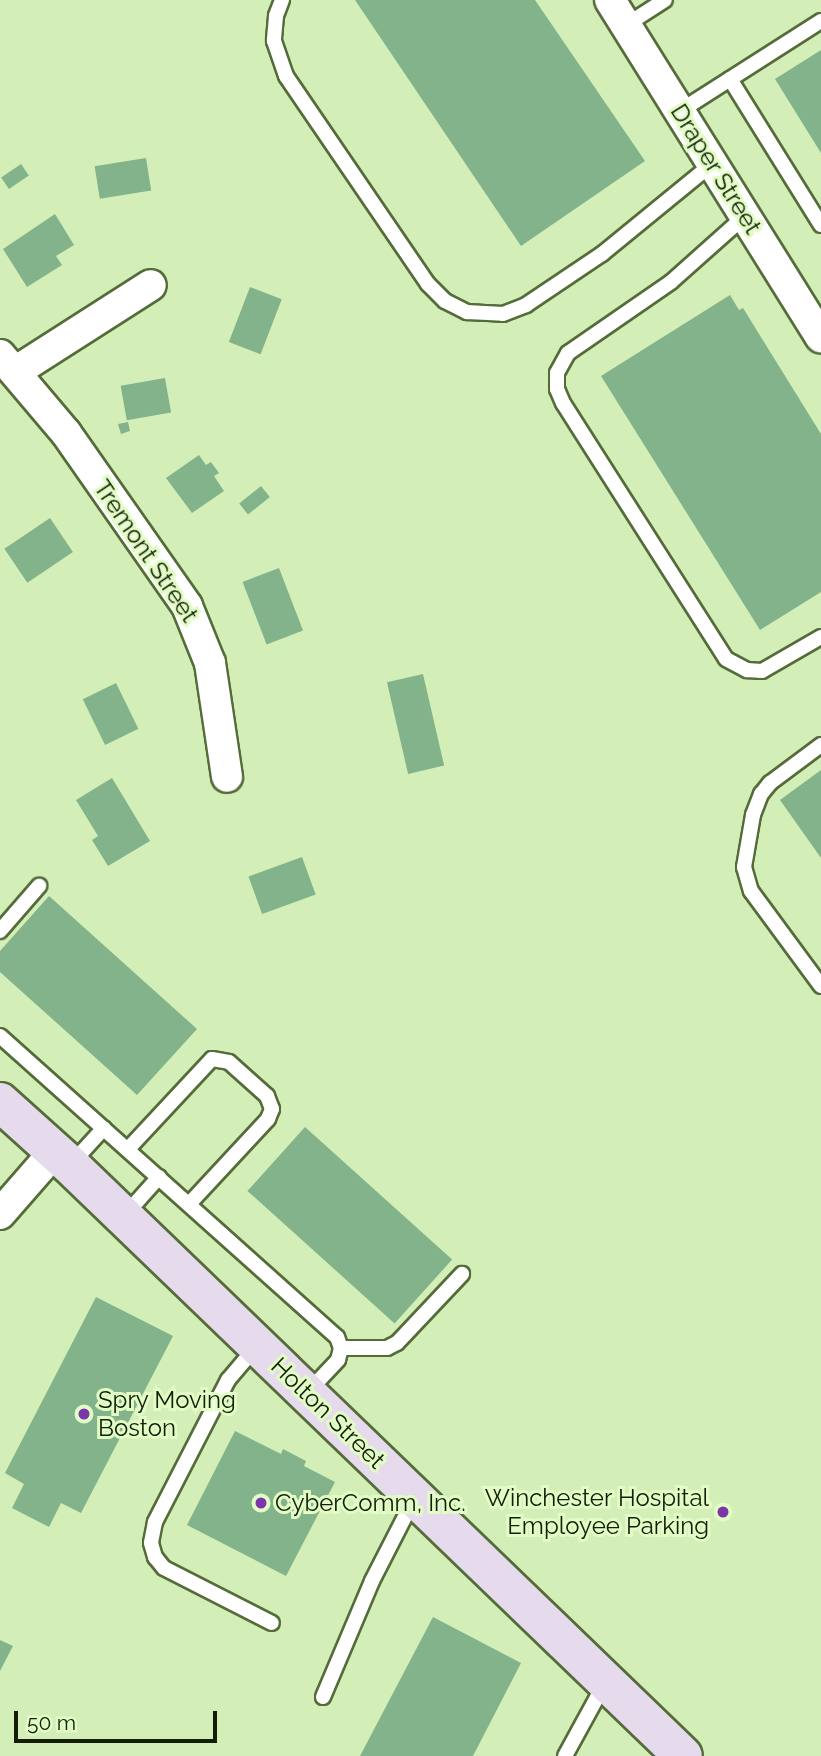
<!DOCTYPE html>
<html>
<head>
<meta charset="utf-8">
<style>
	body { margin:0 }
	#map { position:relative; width:821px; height:1756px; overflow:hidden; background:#d3efb7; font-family:Raleway,sans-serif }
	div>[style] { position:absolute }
	.building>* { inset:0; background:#82b38a; transform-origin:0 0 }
	.roads { filter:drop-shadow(2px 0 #556c3a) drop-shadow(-2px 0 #556c3a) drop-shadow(0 2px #556c3a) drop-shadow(0 -2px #556c3a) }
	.lane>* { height:14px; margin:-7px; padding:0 7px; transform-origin:7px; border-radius:7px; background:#fff }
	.street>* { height:30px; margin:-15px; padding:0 15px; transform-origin:15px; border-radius:15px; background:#fff }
	.secondary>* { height:38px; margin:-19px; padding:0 19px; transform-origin:19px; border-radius:19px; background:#e5dbed }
	.dots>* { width:19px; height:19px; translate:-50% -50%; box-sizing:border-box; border:4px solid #e1fcc4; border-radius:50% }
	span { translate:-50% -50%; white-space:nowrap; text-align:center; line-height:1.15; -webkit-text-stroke:6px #e1fcc4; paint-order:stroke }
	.street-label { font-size:24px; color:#131d08 }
	.poi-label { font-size:24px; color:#131d08 }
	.left { translate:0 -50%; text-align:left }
	.right { translate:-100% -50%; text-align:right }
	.scale { position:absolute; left:14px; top:1711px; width:203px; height:32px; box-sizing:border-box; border:4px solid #131d08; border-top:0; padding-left:9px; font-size:21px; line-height:24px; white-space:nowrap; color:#131d08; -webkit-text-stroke:5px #e1fcc4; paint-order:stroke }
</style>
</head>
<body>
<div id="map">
	<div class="building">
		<div style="clip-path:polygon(355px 0,535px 0,645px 161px,521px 246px)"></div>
		<div style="clip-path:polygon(821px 50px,821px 153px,775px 79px)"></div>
		<div style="left:146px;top:158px;width:33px;height:52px;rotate:81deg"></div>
		<div style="left:21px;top:164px;width:14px;height:24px;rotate:56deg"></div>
		<div style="clip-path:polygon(55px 214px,74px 245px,56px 256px,62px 265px,27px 287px,3px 249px)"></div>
		<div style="left:250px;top:287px;width:34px;height:59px;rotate:21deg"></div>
		<div style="clip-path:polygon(730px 295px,739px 310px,743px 308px,821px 434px,821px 592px,760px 630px,601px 376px)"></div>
		<div style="left:165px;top:378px;width:35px;height:45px;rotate:80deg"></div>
		<div style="clip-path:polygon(128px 422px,130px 431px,121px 434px,118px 424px)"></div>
		<div style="clip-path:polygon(199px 455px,206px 465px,211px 462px,219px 473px,214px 476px,224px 491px,192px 513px,166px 478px)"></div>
		<div style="left:261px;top:486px;width:14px;height:28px;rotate:51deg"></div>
		<div style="left:50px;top:518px;width:41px;height:55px;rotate:56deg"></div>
		<div style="left:279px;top:568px;width:67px;height:39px;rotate:69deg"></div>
		<div style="left:423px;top:674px;width:94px;height:37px;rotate:77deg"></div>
		<div style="left:116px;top:683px;width:51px;height:37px;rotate:64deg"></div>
		<div style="clip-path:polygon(821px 770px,821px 858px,780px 800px)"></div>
		<div style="clip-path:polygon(112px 778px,150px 841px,108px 866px,92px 840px,98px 836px,76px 800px)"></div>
		<div style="left:302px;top:857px;width:40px;height:57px;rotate:70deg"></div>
		<div style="clip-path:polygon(49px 896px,197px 1029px,137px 1095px,0 972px,0 951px)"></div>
		<div style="left:305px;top:1127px;width:198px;height:86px;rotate:42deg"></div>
		<div style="clip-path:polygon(96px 1297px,173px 1336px,81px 1513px,61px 1503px,49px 1527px,12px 1508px,24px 1484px,5px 1473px)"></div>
		<div style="clip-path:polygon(235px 1431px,281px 1454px,283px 1449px,306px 1461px,304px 1466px,335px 1482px,286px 1576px,187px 1525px)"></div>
		<div style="clip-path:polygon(433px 1617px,521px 1663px,473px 1756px,360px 1756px)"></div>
		<div style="clip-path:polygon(0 1640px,13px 1646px,0 1671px)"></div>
	</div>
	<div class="roads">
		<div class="lane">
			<div style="left:282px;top:0;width:17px;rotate:111deg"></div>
			<div style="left:276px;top:16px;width:25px;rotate:95deg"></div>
			<div style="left:274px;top:41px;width:37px;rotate:71deg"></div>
			<div style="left:286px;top:76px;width:252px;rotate:55.7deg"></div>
			<div style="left:428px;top:284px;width:24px;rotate:45deg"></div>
			<div style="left:445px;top:301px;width:25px;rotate:27deg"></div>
			<div style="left:467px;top:312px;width:36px;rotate:3deg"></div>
			<div style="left:503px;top:314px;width:25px;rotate:-21deg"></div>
			<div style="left:526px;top:305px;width:92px;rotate:-33.9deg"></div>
			<div style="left:602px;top:254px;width:142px;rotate:-39.3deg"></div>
			<div style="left:626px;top:25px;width:46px;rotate:-32.7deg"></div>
			<div style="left:730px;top:79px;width:172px;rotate:58.1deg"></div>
			<div style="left:680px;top:111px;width:167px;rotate:-32.6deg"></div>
			<div style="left:745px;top:216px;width:99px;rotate:138.3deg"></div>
			<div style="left:671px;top:282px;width:125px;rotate:145.4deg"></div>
			<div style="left:568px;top:353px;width:23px;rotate:119deg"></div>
			<div style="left:557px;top:373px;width:16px;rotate:90deg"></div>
			<div style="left:557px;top:389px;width:15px;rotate:67deg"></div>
			<div style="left:563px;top:403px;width:303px;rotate:57.5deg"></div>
			<div style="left:726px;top:659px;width:24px;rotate:28deg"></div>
			<div style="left:747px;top:670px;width:15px;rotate:4deg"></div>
			<div style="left:762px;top:671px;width:68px;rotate:-30deg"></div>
			<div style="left:821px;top:745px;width:64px;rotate:143.3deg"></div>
			<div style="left:770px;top:783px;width:14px;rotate:129deg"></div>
			<div style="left:761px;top:794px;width:22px;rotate:111deg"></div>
			<div style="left:753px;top:815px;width:53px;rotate:99.8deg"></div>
			<div style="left:744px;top:867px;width:25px;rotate:74deg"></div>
			<div style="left:751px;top:891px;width:118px;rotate:53.6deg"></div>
			<div style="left:0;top:931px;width:60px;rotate:-49.1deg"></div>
			<div style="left:0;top:1036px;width:452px;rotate:41.8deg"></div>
			<div style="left:337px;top:1337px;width:12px;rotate:70deg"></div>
			<div style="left:341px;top:1348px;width:12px;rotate:104deg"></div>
			<div style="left:338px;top:1360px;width:44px;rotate:133.2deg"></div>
			<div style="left:128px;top:1149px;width:123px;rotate:-47deg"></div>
			<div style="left:212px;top:1059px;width:17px;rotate:10deg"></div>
			<div style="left:229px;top:1062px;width:51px;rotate:41.8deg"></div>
			<div style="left:267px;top:1096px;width:14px;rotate:69deg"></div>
			<div style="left:272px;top:1109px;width:11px;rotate:112deg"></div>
			<div style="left:268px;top:1119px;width:116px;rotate:132.9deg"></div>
			<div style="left:72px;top:1163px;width:47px;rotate:-47.6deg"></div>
			<div style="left:125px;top:1215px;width:51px;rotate:-48.2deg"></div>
			<div style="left:256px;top:1347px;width:43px;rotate:130.3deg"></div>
			<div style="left:228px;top:1380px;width:160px;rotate:117.2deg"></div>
			<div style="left:155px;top:1522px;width:21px;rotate:101deg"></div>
			<div style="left:151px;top:1543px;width:15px;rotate:74deg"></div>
			<div style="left:155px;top:1557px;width:14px;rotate:51deg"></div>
			<div style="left:164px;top:1568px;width:121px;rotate:27deg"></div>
			<div style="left:341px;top:1348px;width:46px"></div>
			<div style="left:387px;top:1348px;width:11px;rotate:-27deg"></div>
			<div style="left:397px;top:1343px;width:95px;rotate:-46.7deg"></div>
			<div style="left:323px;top:1697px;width:126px;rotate:-67.1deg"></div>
			<div style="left:372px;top:1581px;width:92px;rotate:-62.9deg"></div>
			<div style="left:565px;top:1756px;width:83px;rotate:-61.3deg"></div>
		</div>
		<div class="street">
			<div style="left:610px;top:0;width:398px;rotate:58deg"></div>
			<div style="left:0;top:355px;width:102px;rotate:49.8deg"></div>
			<div style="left:66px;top:433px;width:211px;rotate:55deg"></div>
			<div style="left:187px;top:606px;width:61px;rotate:68deg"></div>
			<div style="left:210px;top:663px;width:115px;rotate:81.5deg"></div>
			<div style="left:15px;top:372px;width:161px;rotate:-32.6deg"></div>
			<div style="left:0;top:1214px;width:84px;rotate:-48.9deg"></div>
		</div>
		<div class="secondary">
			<div style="left:0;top:1102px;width:94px;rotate:42deg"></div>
			<div style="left:70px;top:1165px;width:851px;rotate:43.95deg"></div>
		</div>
	</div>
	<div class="dots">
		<div style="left:84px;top:1414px;background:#7c36a9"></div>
		<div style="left:261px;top:1503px;background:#7c36a9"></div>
		<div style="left:723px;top:1512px;background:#7c36a9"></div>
	</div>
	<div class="street-label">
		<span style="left:716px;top:169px;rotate:58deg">Draper Street</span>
		<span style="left:146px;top:551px;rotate:56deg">Tremont Street</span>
		<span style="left:328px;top:1413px;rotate:44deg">Holton Street</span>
	</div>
	<div class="poi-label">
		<span class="left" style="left:98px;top:1414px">Spry Moving<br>Boston</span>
		<span class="right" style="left:709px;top:1512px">Winchester Hospital<br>Employee Parking</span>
		<span class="left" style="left:275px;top:1503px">CyberComm, Inc.</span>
	</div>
	<div class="scale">50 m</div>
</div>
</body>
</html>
